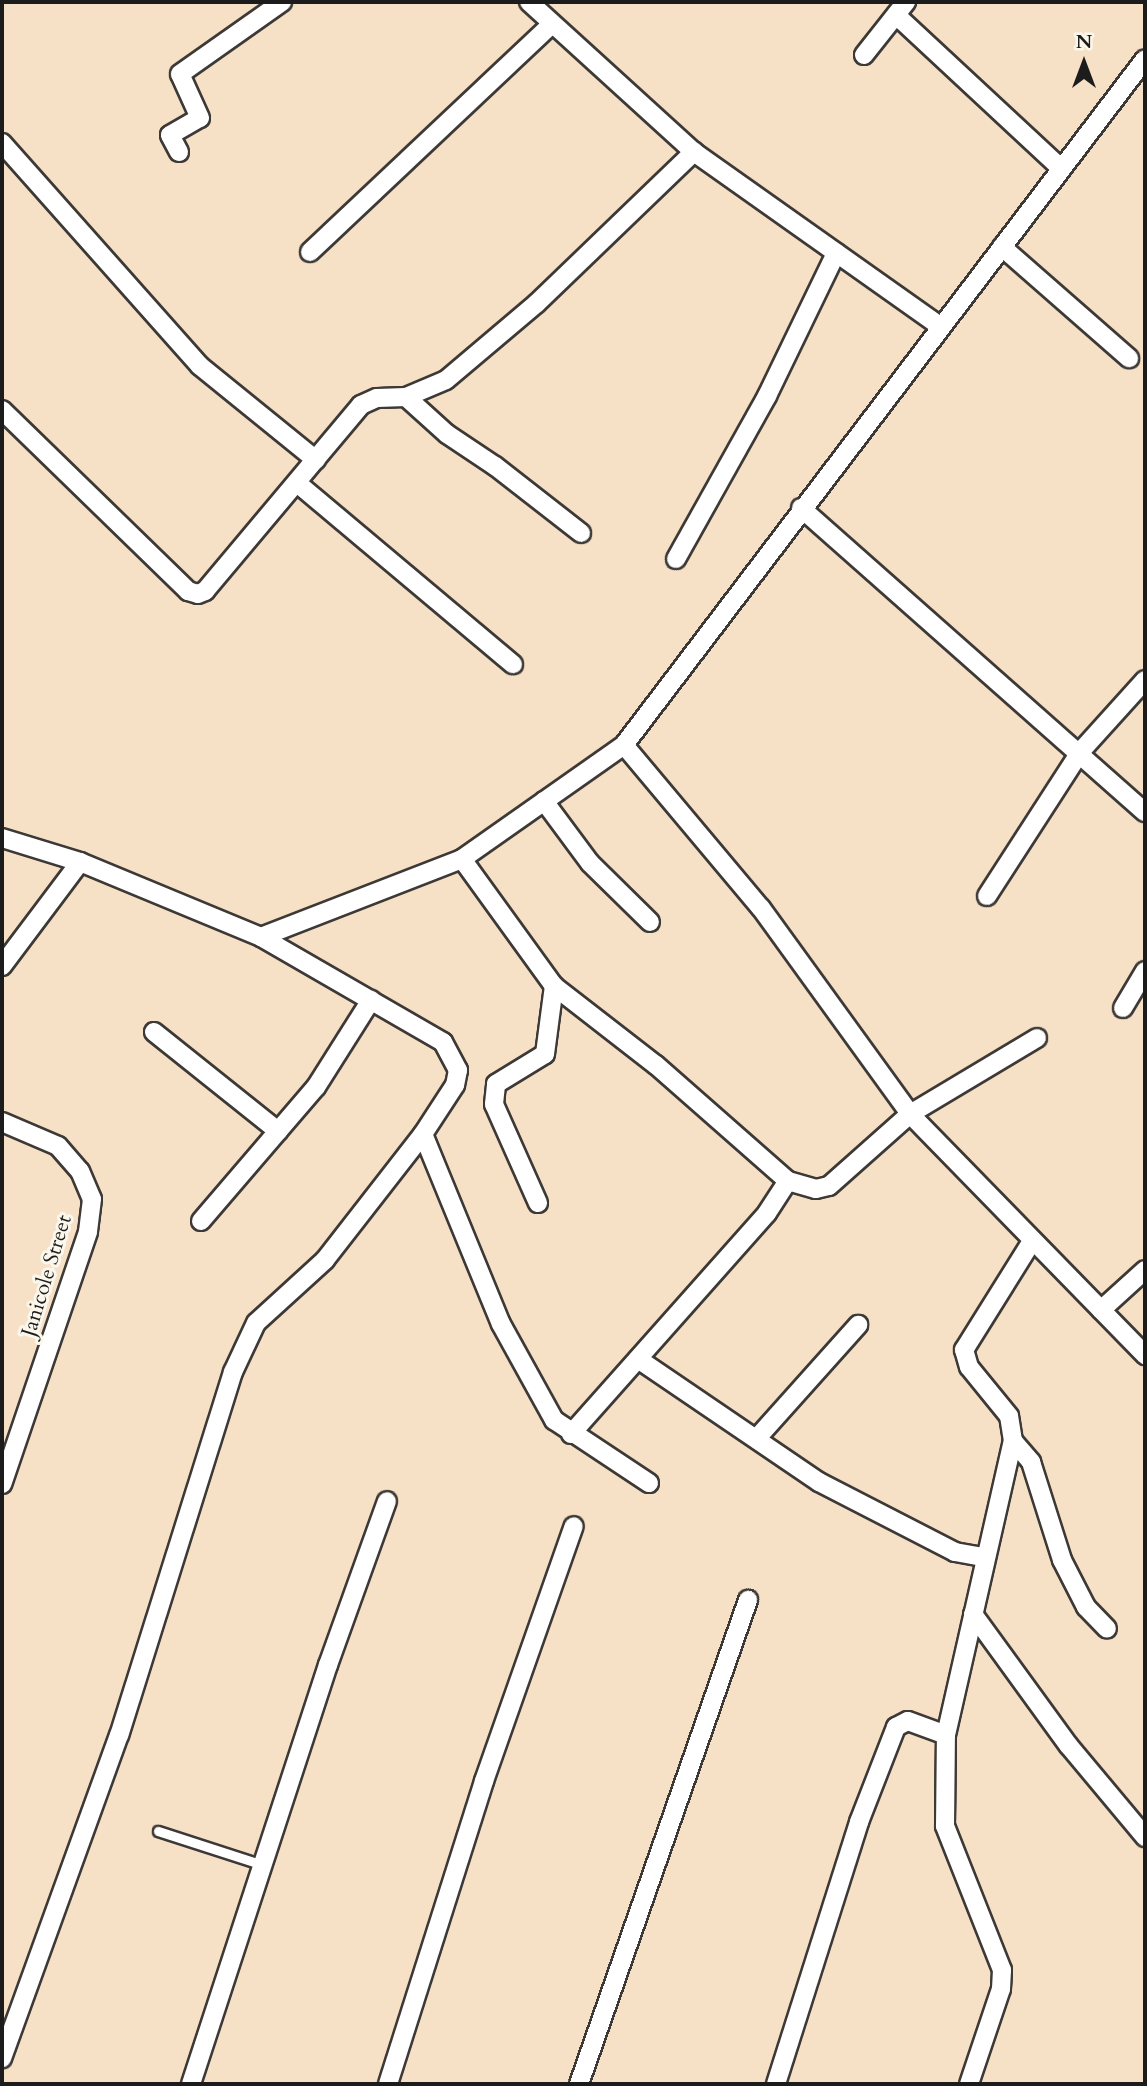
<!DOCTYPE html>
<html>
<head>
<meta charset="utf-8">
<style>
	body { margin:0 }
	#map { position:relative; width:1147px; height:2086px; overflow:hidden; background:#f6e0c6; font-family:Cardo,serif }
	div>[style] { position:absolute }
	.roads { filter:drop-shadow(2px 0 #3d3936) drop-shadow(-2px 0 #3d3936) drop-shadow(0 2px #3d3936) drop-shadow(0 -2px #3d3936) }
	.lane>* { height:9px; margin:-4.5px; padding:0 4.5px; transform-origin:4.5px; border-radius:4.5px; background:#fff }
	.street>* { height:18px; margin:-9px; padding:0 9px; transform-origin:9px; border-radius:9px; background:#fff }
	span { translate:-50% -50%; white-space:nowrap; text-align:center; line-height:1.15; -webkit-text-stroke:6px #fbf7ec; paint-order:stroke }
	.street-label { font-size:21px; color:#1c1c1c }
	.frame { position:absolute; inset:0; border:4px solid #1c1c1c; pointer-events:none }
	.north { position:absolute; left:1049px; top:28px; width:70px; height:70px; -webkit-text-stroke:5px #fbf7ec; paint-order:stroke; rotate:0deg; font-size:19px; font-weight:700; line-height:28px; text-align:center; color:#1c1c1c }
	.north::after { content:''; display:block; margin:auto; width:24px; height:32px; background:#1c1c1c; clip-path:polygon(50% 0,100% 100%,50% 72%,0 100%) }
</style>
</head>
<body>
<div id="map">
	<div class="roads">
		<div class="lane">
			<div style="left:158px;top:1831px;width:110px;rotate:17.9deg"></div>
		</div>
		<div class="street">
			<div style="left:529px;top:2px;width:223px;rotate:42.3deg"></div>
			<div style="left:694px;top:152px;width:301px;rotate:35.3deg"></div>
			<div style="left:896px;top:15px;width:226px;rotate:42.9deg"></div>
			<div style="left:864px;top:55px;width:68px;rotate:-51.6deg"></div>
			<div style="left:2px;top:143px;width:298px;rotate:48.4deg"></div>
			<div style="left:200px;top:366px;width:149px;rotate:39deg"></div>
			<div style="left:179px;top:152px;width:19px;rotate:-118deg"></div>
			<div style="left:170px;top:135px;width:34px;rotate:-30deg"></div>
			<div style="left:200px;top:118px;width:48px;rotate:-114.4deg"></div>
			<div style="left:180px;top:74px;width:125px;rotate:-35.2deg"></div>
			<div style="left:1002px;top:247px;width:169px;rotate:41.2deg"></div>
			<div style="left:310px;top:252px;width:331px;rotate:-43.3deg"></div>
			<div style="left:406px;top:397px;width:55px;rotate:42.1deg"></div>
			<div style="left:447px;top:434px;width:58px;rotate:33.7deg"></div>
			<div style="left:495px;top:466px;width:109px;rotate:37.9deg"></div>
			<div style="left:2px;top:410px;width:260px;rotate:44.2deg"></div>
			<div style="left:188px;top:591px;width:10px;rotate:17deg"></div>
			<div style="left:198px;top:594px;width:8px;rotate:-23deg"></div>
			<div style="left:205px;top:591px;width:243px;rotate:-50deg"></div>
			<div style="left:361px;top:405px;width:17px;rotate:-24deg"></div>
			<div style="left:377px;top:398px;width:29px;rotate:-2deg"></div>
			<div style="left:406px;top:397px;width:43px;rotate:-23deg"></div>
			<div style="left:446px;top:380px;width:119px;rotate:-40.2deg"></div>
			<div style="left:537px;top:303px;width:218px;rotate:-43.9deg"></div>
			<div style="left:297px;top:483px;width:282px;rotate:40deg"></div>
			<div style="left:801px;top:508px;width:459px;rotate:41.5deg"></div>
			<div style="left:676px;top:559px;width:187px;rotate:-60.8deg"></div>
			<div style="left:767px;top:396px;width:159px;rotate:-64.2deg"></div>
			<div style="left:624px;top:745px;width:213px;rotate:50deg"></div>
			<div style="left:761px;top:908px;width:254px;rotate:54.1deg"></div>
			<div style="left:910px;top:1114px;width:337px;rotate:45.7deg"></div>
			<div style="left:544px;top:801px;width:77px;rotate:53.4deg"></div>
			<div style="left:590px;top:863px;width:84px;rotate:44.5deg"></div>
			<div style="left:2px;top:838px;width:82px;rotate:17.1deg"></div>
			<div style="left:80px;top:862px;width:196px;rotate:22.5deg"></div>
			<div style="left:261px;top:937px;width:210px;rotate:30deg"></div>
			<div style="left:443px;top:1042px;width:32px;rotate:62deg"></div>
			<div style="left:458px;top:1070px;width:15px;rotate:101deg"></div>
			<div style="left:455px;top:1085px;width:59px;rotate:123.1deg"></div>
			<div style="left:423px;top:1134px;width:160px;rotate:127.9deg"></div>
			<div style="left:325px;top:1260px;width:93px;rotate:137.6deg"></div>
			<div style="left:256px;top:1323px;width:54px;rotate:115.1deg"></div>
			<div style="left:233px;top:1372px;width:380px;rotate:107.4deg"></div>
			<div style="left:119px;top:1735px;width:344px;rotate:109.9deg"></div>
			<div style="left:462px;top:859px;width:157px;rotate:54.1deg"></div>
			<div style="left:554px;top:986px;width:129px;rotate:37.8deg"></div>
			<div style="left:656px;top:1065px;width:176px;rotate:41.3deg"></div>
			<div style="left:788px;top:1181px;width:29px;rotate:16deg"></div>
			<div style="left:816px;top:1189px;width:13px;rotate:-13deg"></div>
			<div style="left:829px;top:1186px;width:108px;rotate:-41.6deg"></div>
			<div style="left:910px;top:1114px;width:148px;rotate:-30.9deg"></div>
			<div style="left:987px;top:896px;width:171px;rotate:-57.1deg"></div>
			<div style="left:1080px;top:752px;width:97px;rotate:-47.9deg"></div>
			<div style="left:261px;top:937px;width:216px;rotate:-21.2deg"></div>
			<div style="left:462px;top:859px;width:198px;rotate:-35.1deg"></div>
			<div style="left:624px;top:745px;width:861px;rotate:-52.78deg"></div>
			<div style="left:2px;top:966px;width:130px;rotate:-53.1deg"></div>
			<div style="left:1123px;top:1008px;width:43px;rotate:-59.3deg"></div>
			<div style="left:154px;top:1032px;width:159px;rotate:38.6deg"></div>
			<div style="left:2px;top:1122px;width:61px;rotate:23.2deg"></div>
			<div style="left:58px;top:1146px;width:33px;rotate:49deg"></div>
			<div style="left:80px;top:1171px;width:30px;rotate:67deg"></div>
			<div style="left:92px;top:1199px;width:33px;rotate:97deg"></div>
			<div style="left:88px;top:1232px;width:266px;rotate:108.8deg"></div>
			<div style="left:423px;top:1134px;width:205px;rotate:67.7deg"></div>
			<div style="left:501px;top:1324px;width:110px;rotate:61.1deg"></div>
			<div style="left:554px;top:1420px;width:114px;rotate:33.6deg"></div>
			<div style="left:538px;top:1203px;width:108px;rotate:-114deg"></div>
			<div style="left:494px;top:1104px;width:20px;rotate:-84deg"></div>
			<div style="left:496px;top:1084px;width:57px;rotate:-31.5deg"></div>
			<div style="left:545px;top:1054px;width:69px;rotate:-82.5deg"></div>
			<div style="left:201px;top:1221px;width:177px;rotate:-49.4deg"></div>
			<div style="left:316px;top:1087px;width:103px;rotate:-57.7deg"></div>
			<div style="left:1101px;top:1310px;width:59px;rotate:-42.3deg"></div>
			<div style="left:638px;top:1359px;width:219px;rotate:34.2deg"></div>
			<div style="left:819px;top:1482px;width:153px;rotate:27.2deg"></div>
			<div style="left:955px;top:1552px;width:29px;rotate:10deg"></div>
			<div style="left:571px;top:1434px;width:295px;rotate:-48.4deg"></div>
			<div style="left:767px;top:1213px;width:38px;rotate:-57deg"></div>
			<div style="left:757px;top:1438px;width:152px;rotate:-48.2deg"></div>
			<div style="left:1013px;top:1441px;width:28px;rotate:49deg"></div>
			<div style="left:1031px;top:1462px;width:103px;rotate:72.4deg"></div>
			<div style="left:1062px;top:1560px;width:53px;rotate:62.9deg"></div>
			<div style="left:1086px;top:1607px;width:30px;rotate:46deg"></div>
			<div style="left:973px;top:1614px;width:163px;rotate:54deg"></div>
			<div style="left:1069px;top:1746px;width:119px;rotate:50.1deg"></div>
			<div style="left:191px;top:2084px;width:441px;rotate:-71.9deg"></div>
			<div style="left:328px;top:1665px;width:174px;rotate:-70.2deg"></div>
			<div style="left:388px;top:2084px;width:318px;rotate:-72.4deg"></div>
			<div style="left:484px;top:1781px;width:270px;rotate:-70.6deg"></div>
			<div style="left:579px;top:2084px;width:513px;rotate:-70.75deg"></div>
			<div style="left:776px;top:2084px;width:275px;rotate:-72.4deg"></div>
			<div style="left:859px;top:1822px;width:102px;rotate:-68.7deg"></div>
			<div style="left:896px;top:1727px;width:13px;rotate:-27deg"></div>
			<div style="left:908px;top:1721px;width:40px;rotate:20.2deg"></div>
			<div style="left:969px;top:2084px;width:100px;rotate:-71.4deg"></div>
			<div style="left:1001px;top:1989px;width:19px;rotate:-87deg"></div>
			<div style="left:1002px;top:1970px;width:155px;rotate:-111.6deg"></div>
			<div style="left:945px;top:1826px;width:91px;rotate:-89.4deg"></div>
			<div style="left:946px;top:1735px;width:302px;rotate:-77.2deg"></div>
			<div style="left:1013px;top:1441px;width:25px;rotate:-99deg"></div>
			<div style="left:1009px;top:1416px;width:63px;rotate:-129.2deg"></div>
			<div style="left:969px;top:1367px;width:18px;rotate:-106deg"></div>
			<div style="left:964px;top:1350px;width:128px;rotate:-58deg"></div>
		</div>
	</div>
	<div class="street-label">
		<span style="left:47px;top:1276px;rotate:-73deg">Janicole Street</span>
	</div>
	<div class="frame"></div>
	<div class="north">N</div>
</div>
</body>
</html>
